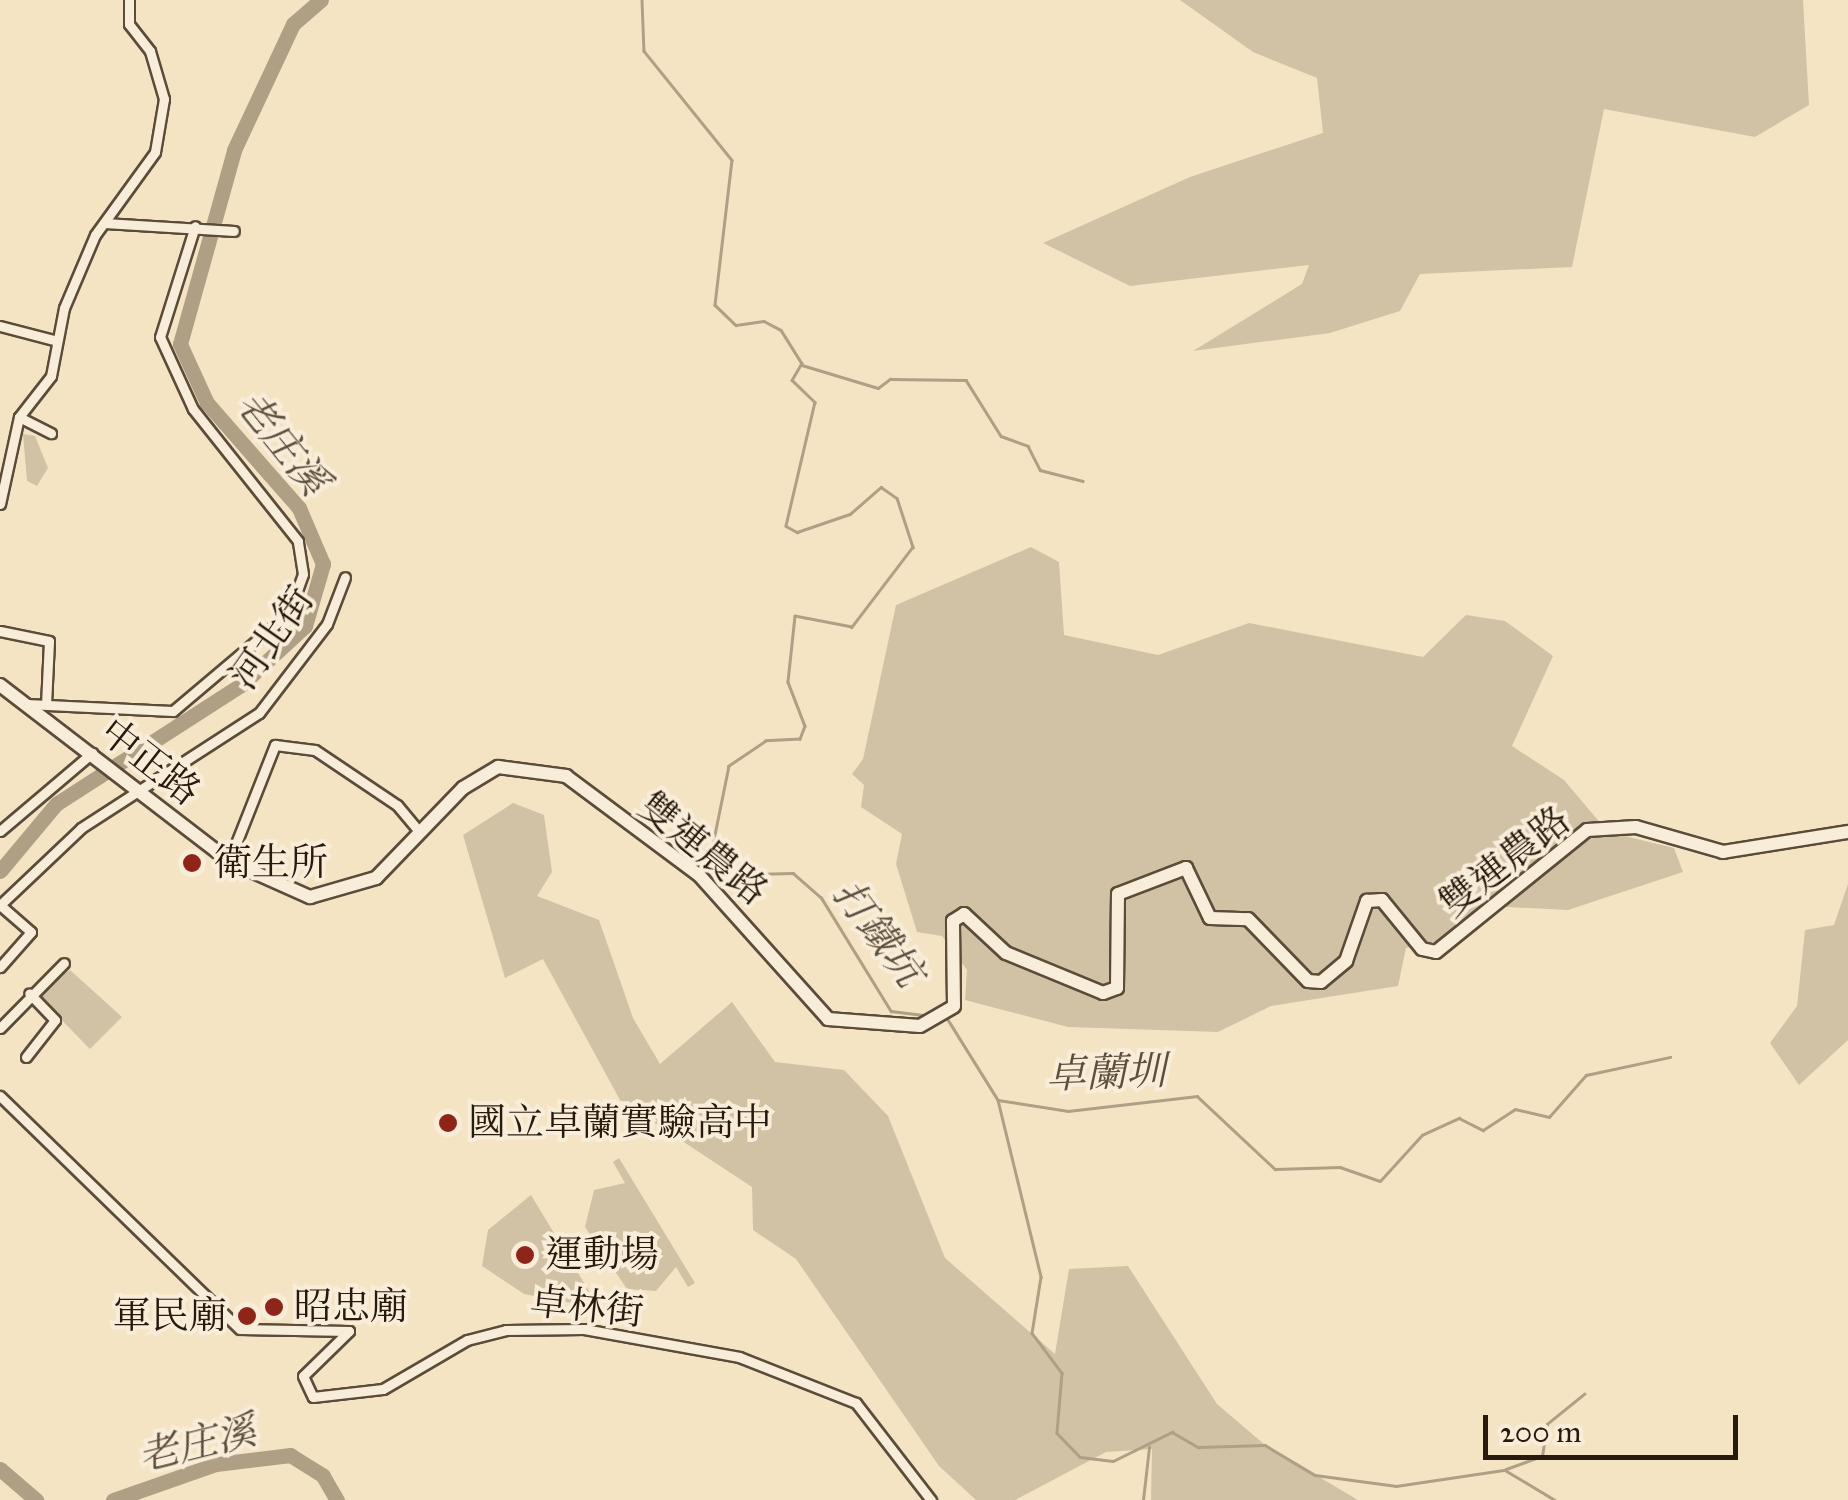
<!DOCTYPE html>
<html>
<head>
<meta charset="utf-8">
<style>
	body { margin:0 }
	#map { position:relative; width:1848px; height:1500px; overflow:hidden; background:#f5e4c4; font-family:"IM FELL Great Primer","Noto Serif TC",serif }
	div>[style] { position:absolute }
	.green>* { inset:0; background:#d2c2a5 }
	.stream>* { height:2.5px; margin:-1.25px; padding:0 1.25px; transform-origin:1.25px; border-radius:1.25px; background:#af9f85 }
	.river>* { height:15px; margin:-7.5px; padding:0 7.5px; transform-origin:7.5px; border-radius:7.5px; background:#af9f85 }
	.roads { filter:drop-shadow(2px 0 #5b4c3a) drop-shadow(-2px 0 #5b4c3a) drop-shadow(0 2px #5b4c3a) drop-shadow(0 -2px #5b4c3a) }
	.street>* { height:9px; margin:-4.5px; padding:0 4.5px; transform-origin:4.5px; border-radius:4.5px; background:#f8edd9 }
	.secondary>* { height:12px; margin:-6px; padding:0 6px; transform-origin:6px; border-radius:6px; background:#f8edd9 }
	.dots>* { width:28px; height:28px; translate:-50% -50%; box-sizing:border-box; border:5px solid #f8edd9; border-radius:50% }
	span { translate:-50% -50%; white-space:nowrap; text-align:center; line-height:1.15; -webkit-text-stroke:8px #f8edd9; paint-order:stroke }
	.street-label { font-size:38px; color:#281a0c }
	.poi-label { font-size:38px; color:#281a0c }
	.left { translate:0 -50%; text-align:left }
	.right { translate:-100% -50%; text-align:right }
	.water-label { font-size:40px; color:#5e4f3c; font-style:italic }
	.scale { position:absolute; left:1483px; top:1415px; width:255px; height:45px; box-sizing:border-box; border:5px solid #281a0c; border-top:0; padding-left:12px; font-size:30px; line-height:35px; white-space:nowrap; color:#281a0c; -webkit-text-stroke:8px #f8edd9; paint-order:stroke }
</style>
</head>
<body>
<div id="map">
	<div class="green">
		<div style="clip-path:polygon(1180px 0,1803px 0,1809px 105px,1755px 137px,1604px 109px,1572px 267px,1420px 274px,1400px 311px,1330px 333px,1193px 351px,1302px 284px,1309px 265px,1130px 286px,1043px 243px,1190px 177px,1323px 133px,1317px 78px,1253px 52px)"></div>
		<div style="clip-path:polygon(23px 434px,35px 436px,48px 468px,37px 486px,27px 481px)"></div>
		<div style="clip-path:polygon(1031px 547px,1059px 562px,1064px 635px,1158px 655px,1249px 623px,1423px 657px,1466px 615px,1505px 621px,1553px 656px,1512px 746px,1564px 780px,1608px 832px,1674px 848px,1683px 872px,1568px 910px,1488px 906px,1438px 941px,1406px 948px,1398px 986px,1271px 1006px,1218px 1032px,1068px 1027px,965px 1000px,967px 970px,942px 936px,917px 932px,896px 864px,902px 834px,861px 807px,864px 785px,852px 774px,863px 759px,896px 605px)"></div>
		<div style="clip-path:polygon(513px 803px,544px 815px,552px 872px,537px 896px,599px 920px,633px 1018px,660px 1064px,732px 1002px,775px 1062px,844px 1070px,888px 1116px,945px 1258px,1055px 1354px,1069px 1269px,1128px 1266px,1217px 1404px,1265px 1445px,1358px 1500px,1151px 1500px,1152px 1449px,1106px 1452px,1015px 1500px,976px 1500px,939px 1466px,796px 1259px,753px 1230px,752px 1187px,620px 1100px,543px 959px,505px 978px,463px 835px)"></div>
		<div style="clip-path:polygon(1848px 884px,1848px 1040px,1799px 1085px,1770px 1043px,1797px 1006px,1805px 930px,1834px 925px)"></div>
		<div style="clip-path:polygon(70px 970px,122px 1017px,90px 1049px,34px 992px)"></div>
		<div style="clip-path:polygon(619px 1158px,695px 1283px,688px 1287px,676px 1267px,656px 1291px,627px 1289px,585px 1227px,594px 1190px,625px 1183px,613px 1162px)"></div>
		<div style="clip-path:polygon(531px 1195px,592px 1296px,582px 1305px,524px 1294px,482px 1266px,488px 1230px)"></div>
	</div>
	<div class="stream">
		<div style="left:642px;top:0;width:51px;rotate:87.8deg"></div>
		<div style="left:644px;top:51px;width:140px;rotate:51.1deg"></div>
		<div style="left:732px;top:160px;width:146px;rotate:96.7deg"></div>
		<div style="left:715px;top:305px;width:29px;rotate:44deg"></div>
		<div style="left:736px;top:325px;width:28px;rotate:-8deg"></div>
		<div style="left:764px;top:321px;width:19px;rotate:28deg"></div>
		<div style="left:781px;top:330px;width:39px;rotate:58deg"></div>
		<div style="left:802px;top:363px;width:20px;rotate:120deg"></div>
		<div style="left:792px;top:380px;width:32px;rotate:44deg"></div>
		<div style="left:815px;top:402px;width:127px;rotate:103.2deg"></div>
		<div style="left:786px;top:526px;width:13px;rotate:29deg"></div>
		<div style="left:797px;top:532px;width:56px;rotate:-18.8deg"></div>
		<div style="left:850px;top:514px;width:41px;rotate:-41.1deg"></div>
		<div style="left:881px;top:487px;width:19px;rotate:35deg"></div>
		<div style="left:897px;top:498px;width:52px;rotate:71.9deg"></div>
		<div style="left:913px;top:547px;width:101px;rotate:127.3deg"></div>
		<div style="left:852px;top:627px;width:58px;rotate:-169.1deg"></div>
		<div style="left:795px;top:616px;width:66px;rotate:96.1deg"></div>
		<div style="left:788px;top:682px;width:47px;rotate:68.9deg"></div>
		<div style="left:805px;top:726px;width:14px;rotate:111deg"></div>
		<div style="left:800px;top:739px;width:34px;rotate:177deg"></div>
		<div style="left:766px;top:741px;width:45px;rotate:146deg"></div>
		<div style="left:729px;top:766px;width:95px;rotate:101.5deg"></div>
		<div style="left:710px;top:859px;width:19px;rotate:55deg"></div>
		<div style="left:721px;top:875px;width:72px;rotate:-1.6deg"></div>
		<div style="left:793px;top:873px;width:37px;rotate:41deg"></div>
		<div style="left:821px;top:897px;width:134px;rotate:58.4deg"></div>
		<div style="left:891px;top:1011px;width:38px;rotate:7deg"></div>
		<div style="left:802px;top:365px;width:79px;rotate:16.8deg"></div>
		<div style="left:878px;top:388px;width:15px;rotate:-37deg"></div>
		<div style="left:890px;top:379px;width:76px;rotate:0.8deg"></div>
		<div style="left:966px;top:380px;width:66px;rotate:58deg"></div>
		<div style="left:1001px;top:436px;width:29px;rotate:20deg"></div>
		<div style="left:1028px;top:446px;width:27px;rotate:63deg"></div>
		<div style="left:1040px;top:470px;width:44px;rotate:14.3deg"></div>
		<div style="left:947px;top:1018px;width:97px;rotate:58.1deg"></div>
		<div style="left:998px;top:1100px;width:182px;rotate:76.3deg"></div>
		<div style="left:1041px;top:1277px;width:57px;rotate:99.1deg"></div>
		<div style="left:1032px;top:1333px;width:50px;rotate:53.1deg"></div>
		<div style="left:1062px;top:1373px;width:60px;rotate:94.8deg"></div>
		<div style="left:1057px;top:1433px;width:33px;rotate:46deg"></div>
		<div style="left:1080px;top:1457px;width:33px;rotate:7deg"></div>
		<div style="left:1113px;top:1461px;width:66px;rotate:-26.2deg"></div>
		<div style="left:1172px;top:1432px;width:30px;rotate:30deg"></div>
		<div style="left:1198px;top:1447px;width:67px;rotate:-1.7deg"></div>
		<div style="left:1265px;top:1445px;width:58px;rotate:31deg"></div>
		<div style="left:1315px;top:1475px;width:82px;rotate:7.7deg"></div>
		<div style="left:1396px;top:1486px;width:110px;rotate:-8.4deg"></div>
		<div style="left:1505px;top:1470px;width:58px;rotate:31deg"></div>
		<div style="left:998px;top:1100px;width:71px;rotate:8.9deg"></div>
		<div style="left:1068px;top:1111px;width:130px;rotate:-6.6deg"></div>
		<div style="left:1197px;top:1096px;width:107px;rotate:43.1deg"></div>
		<div style="left:1275px;top:1169px;width:65px;rotate:-1.8deg"></div>
		<div style="left:1340px;top:1167px;width:42px;rotate:19.3deg"></div>
		<div style="left:1380px;top:1181px;width:62px;rotate:-47.6deg"></div>
		<div style="left:1422px;top:1135px;width:41px;rotate:-24.7deg"></div>
		<div style="left:1459px;top:1118px;width:27px;rotate:27deg"></div>
		<div style="left:1483px;top:1130px;width:38px;rotate:-33deg"></div>
		<div style="left:1515px;top:1109px;width:35px;rotate:13deg"></div>
		<div style="left:1549px;top:1117px;width:56px;rotate:-48.6deg"></div>
		<div style="left:1586px;top:1075px;width:86px;rotate:-12.1deg"></div>
		<div style="left:1506px;top:1469px;width:38px;rotate:-20deg"></div>
		<div style="left:1542px;top:1456px;width:32px;rotate:-81deg"></div>
		<div style="left:1547px;top:1424px;width:48px;rotate:-39deg"></div>
		<div style="left:1143px;top:1500px;width:53px;rotate:-83.5deg"></div>
	</div>
	<div class="river">
		<div style="left:0;top:871px;width:87px;rotate:-50.1deg"></div>
		<div style="left:56px;top:804px;width:220px;rotate:-32.8deg"></div>
		<div style="left:241px;top:685px;width:87px;rotate:-42.7deg"></div>
		<div style="left:305px;top:626px;width:65px;rotate:-73.8deg"></div>
		<div style="left:323px;top:564px;width:61px;rotate:-113.2deg"></div>
		<div style="left:299px;top:508px;width:140px;rotate:-131.2deg"></div>
		<div style="left:207px;top:403px;width:65px;rotate:-114.6deg"></div>
		<div style="left:180px;top:344px;width:201px;rotate:-74.4deg"></div>
		<div style="left:234px;top:150px;width:139px;rotate:-64.9deg"></div>
		<div style="left:293px;top:24px;width:37px;rotate:-41deg"></div>
		<div style="left:0;top:1469px;width:48px;rotate:40.7deg"></div>
		<div style="left:113px;top:1500px;width:109px;rotate:-19.3deg"></div>
		<div style="left:216px;top:1464px;width:75px;rotate:-6.9deg"></div>
		<div style="left:290px;top:1455px;width:39px;rotate:32deg"></div>
		<div style="left:323px;top:1476px;width:28px;rotate:60deg"></div>
	</div>
	<div class="roads">
		<div class="street">
			<div style="left:105px;top:223px;width:129px;rotate:3.5deg"></div>
			<div style="left:0;top:326px;width:59px;rotate:14.7deg"></div>
			<div style="left:19px;top:417px;width:36px;rotate:27deg"></div>
			<div style="left:0;top:504px;width:89px;rotate:-77.7deg"></div>
			<div style="left:19px;top:417px;width:52px;rotate:-52deg"></div>
			<div style="left:51px;top:376px;width:69px;rotate:-79.2deg"></div>
			<div style="left:64px;top:308px;width:79px;rotate:-67deg"></div>
			<div style="left:95px;top:235px;width:102px;rotate:-54.1deg"></div>
			<div style="left:155px;top:152px;width:54px;rotate:-80.4deg"></div>
			<div style="left:164px;top:99px;width:50px;rotate:-106.3deg"></div>
			<div style="left:150px;top:51px;width:34px;rotate:-128deg"></div>
			<div style="left:129px;top:24px;width:24px;rotate:-90deg"></div>
			<div style="left:0;top:631px;width:50px;rotate:11.5deg"></div>
			<div style="left:49px;top:641px;width:63px;rotate:92.7deg"></div>
			<div style="left:26px;top:704px;width:147px;rotate:2.7deg"></div>
			<div style="left:173px;top:711px;width:152px;rotate:-40.2deg"></div>
			<div style="left:289px;top:613px;width:41px;rotate:-70.3deg"></div>
			<div style="left:303px;top:574px;width:33px;rotate:-99deg"></div>
			<div style="left:298px;top:541px;width:169px;rotate:-128.5deg"></div>
			<div style="left:193px;top:409px;width:79px;rotate:-114.6deg"></div>
			<div style="left:160px;top:337px;width:116px;rotate:-72.5deg"></div>
			<div style="left:0;top:831px;width:121px;rotate:-40.3deg"></div>
			<div style="left:229px;top:861px;width:125px;rotate:-68.4deg"></div>
			<div style="left:275px;top:745px;width:40px;rotate:7.1deg"></div>
			<div style="left:315px;top:750px;width:99px;rotate:33.9deg"></div>
			<div style="left:397px;top:805px;width:35px;rotate:50deg"></div>
			<div style="left:0;top:905px;width:112px;rotate:-43.5deg"></div>
			<div style="left:81px;top:828px;width:212px;rotate:-32.9deg"></div>
			<div style="left:259px;top:713px;width:112px;rotate:-52.6deg"></div>
			<div style="left:327px;top:624px;width:50px;rotate:-69deg"></div>
			<div style="left:0;top:905px;width:41px;rotate:41.1deg"></div>
			<div style="left:31px;top:932px;width:47px;rotate:131.5deg"></div>
			<div style="left:0;top:1028px;width:91px;rotate:-45.4deg"></div>
			<div style="left:26px;top:1057px;width:47px;rotate:-51.9deg"></div>
			<div style="left:55px;top:1020px;width:37px;rotate:-134deg"></div>
			<div style="left:0;top:1096px;width:334px;rotate:44.2deg"></div>
			<div style="left:240px;top:1329px;width:109px;rotate:1.1deg"></div>
			<div style="left:349px;top:1331px;width:64px;rotate:135.6deg"></div>
			<div style="left:303px;top:1376px;width:23px;rotate:65deg"></div>
			<div style="left:313px;top:1397px;width:70px;rotate:-6.5deg"></div>
			<div style="left:383px;top:1389px;width:97px;rotate:-30.3deg"></div>
			<div style="left:467px;top:1340px;width:40px;rotate:-14.4deg"></div>
			<div style="left:506px;top:1330px;width:78px;rotate:-0.7deg"></div>
			<div style="left:584px;top:1329px;width:158px;rotate:10.2deg"></div>
			<div style="left:739px;top:1357px;width:126px;rotate:21.5deg"></div>
			<div style="left:856px;top:1403px;width:123px;rotate:52.3deg"></div>
		</div>
		<div class="secondary">
			<div style="left:0;top:685px;width:289px;rotate:37.5deg"></div>
			<div style="left:229px;top:861px;width:89px;rotate:24deg"></div>
			<div style="left:310px;top:897px;width:69px;rotate:-16.1deg"></div>
			<div style="left:376px;top:878px;width:125px;rotate:-46deg"></div>
			<div style="left:463px;top:788px;width:41px;rotate:-31deg"></div>
			<div style="left:498px;top:767px;width:69px;rotate:7.5deg"></div>
			<div style="left:566px;top:776px;width:166px;rotate:36.7deg"></div>
			<div style="left:699px;top:875px;width:193px;rotate:48.1deg"></div>
			<div style="left:828px;top:1019px;width:92px;rotate:4.4deg"></div>
			<div style="left:920px;top:1026px;width:39px;rotate:-30deg"></div>
			<div style="left:954px;top:1006px;width:85px;rotate:-90.7deg"></div>
			<div style="left:953px;top:921px;width:13px;rotate:-32deg"></div>
			<div style="left:964px;top:914px;width:57px;rotate:42.9deg"></div>
			<div style="left:1006px;top:953px;width:105px;rotate:22.4deg"></div>
			<div style="left:1103px;top:993px;width:15px;rotate:-20deg"></div>
			<div style="left:1117px;top:988px;width:94px;rotate:-89.4deg"></div>
			<div style="left:1118px;top:894px;width:73px;rotate:-20.9deg"></div>
			<div style="left:1186px;top:868px;width:55px;rotate:64.4deg"></div>
			<div style="left:1210px;top:918px;width:38px;rotate:2deg"></div>
			<div style="left:1248px;top:919px;width:86px;rotate:45.9deg"></div>
			<div style="left:1308px;top:981px;width:13px;rotate:4deg"></div>
			<div style="left:1321px;top:982px;width:33px;rotate:-40deg"></div>
			<div style="left:1346px;top:961px;width:64px;rotate:-70.7deg"></div>
			<div style="left:1367px;top:901px;width:15px;rotate:-4deg"></div>
			<div style="left:1382px;top:900px;width:63px;rotate:50.8deg"></div>
			<div style="left:1422px;top:949px;width:14px;rotate:12deg"></div>
			<div style="left:1436px;top:952px;width:194px;rotate:-38.9deg"></div>
			<div style="left:1587px;top:830px;width:49px;rotate:-3.5deg"></div>
			<div style="left:1636px;top:827px;width:91px;rotate:16deg"></div>
			<div style="left:1723px;top:852px;width:127px;rotate:-9.1deg"></div>
		</div>
	</div>
	<div class="dots">
		<div style="left:192px;top:863px;background:#8f2418"></div>
		<div style="left:448px;top:1123px;background:#8f2418"></div>
		<div style="left:525px;top:1255px;background:#8f2418"></div>
		<div style="left:274px;top:1307px;background:#8f2418"></div>
		<div style="left:247px;top:1316px;background:#8f2418"></div>
	</div>
	<div class="street-label">
		<span style="left:272px;top:638px;rotate:-55deg">河北街</span>
		<span style="left:150px;top:762px;rotate:38deg">中正路</span>
		<span style="left:703px;top:849px;rotate:39deg">雙連農路</span>
		<span style="left:1505px;top:862px;rotate:-38deg">雙連農路</span>
		<span style="left:587px;top:1307px;rotate:6deg">卓林街</span>
	</div>
	<div class="poi-label">
		<span class="left" style="left:214px;top:863px">衛生所</span>
		<span class="left" style="left:468px;top:1123px">國立卓蘭實驗高中</span>
		<span class="left" style="left:545px;top:1255px">運動場</span>
		<span class="left" style="left:294px;top:1307px">昭忠廟</span>
		<span class="right" style="left:227px;top:1316px">軍民廟</span>
	</div>
	<div class="water-label">
		<span style="left:282px;top:443px;rotate:51deg">老庄溪</span>
		<span style="left:878px;top:933px;rotate:53deg">打鐵坑</span>
		<span style="left:1106px;top:1073px;rotate:-2deg">卓蘭圳</span>
		<span style="left:197px;top:1444px;rotate:-14deg">老庄溪</span>
	</div>
	<div class="scale">200 m</div>
</div>
</body>
</html>
